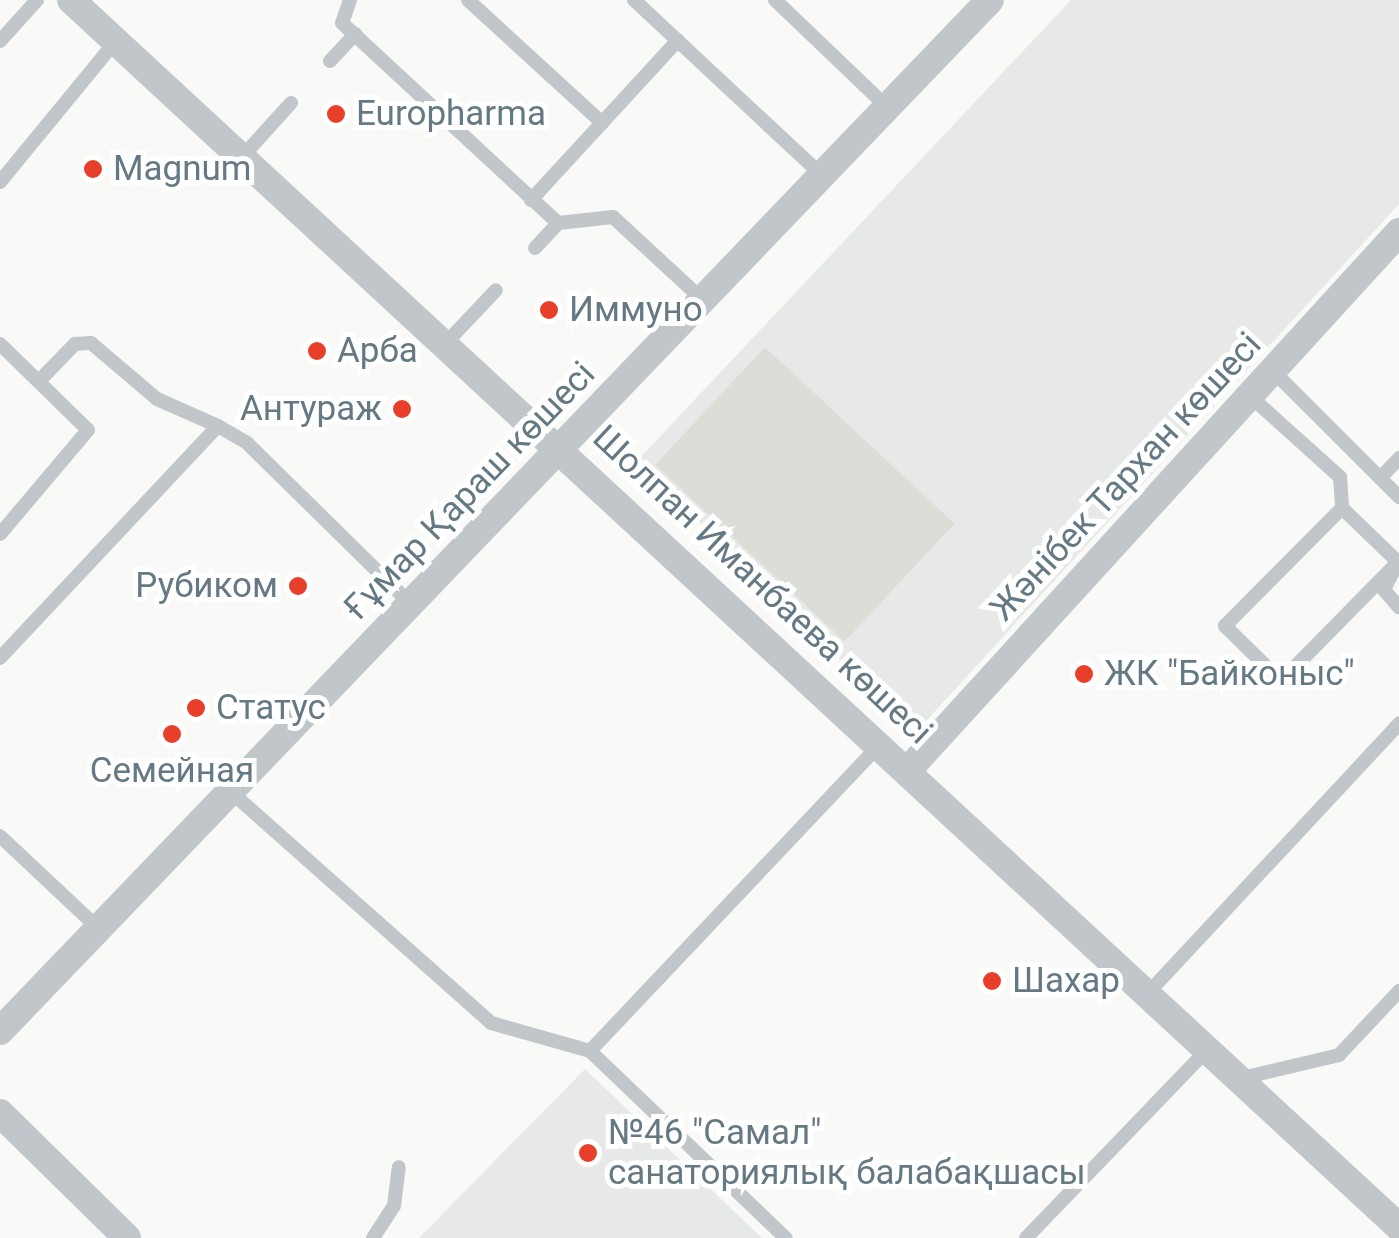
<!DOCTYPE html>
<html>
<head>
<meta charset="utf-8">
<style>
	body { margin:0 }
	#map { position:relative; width:1399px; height:1238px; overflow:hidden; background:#f9f9f7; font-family:Roboto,sans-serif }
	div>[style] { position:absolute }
	.built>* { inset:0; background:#e7e9e8 }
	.green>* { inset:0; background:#daded6; transform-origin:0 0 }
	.lane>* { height:14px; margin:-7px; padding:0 7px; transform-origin:7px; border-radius:7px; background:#c0c6c9 }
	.street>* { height:28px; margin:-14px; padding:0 14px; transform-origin:14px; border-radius:14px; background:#c0c6c9 }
	.dots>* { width:28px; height:28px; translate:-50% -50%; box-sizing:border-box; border:5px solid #fff; border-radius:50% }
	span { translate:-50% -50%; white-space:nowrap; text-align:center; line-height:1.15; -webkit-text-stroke:10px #fff; paint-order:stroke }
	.poi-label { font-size:35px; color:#647983 }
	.left { translate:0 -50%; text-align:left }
	.right { translate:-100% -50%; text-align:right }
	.street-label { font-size:35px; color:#647983 }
</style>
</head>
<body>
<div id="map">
	<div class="built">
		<div style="clip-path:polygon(1071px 0,1399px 0,1399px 204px,915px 733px,637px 461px)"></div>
		<div style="clip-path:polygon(585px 1069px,762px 1238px,419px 1238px)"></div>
	</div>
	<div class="green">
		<div style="left:765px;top:347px;width:259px;height:161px;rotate:43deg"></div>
	</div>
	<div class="lane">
		<div style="left:350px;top:0;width:24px;rotate:109deg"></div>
		<div style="left:342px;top:23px;width:294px;rotate:42.8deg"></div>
		<div style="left:558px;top:223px;width:55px;rotate:-6.2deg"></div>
		<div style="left:613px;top:217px;width:124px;rotate:42.7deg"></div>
		<div style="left:468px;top:0;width:182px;rotate:42.5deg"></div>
		<div style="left:634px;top:0;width:258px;rotate:43deg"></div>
		<div style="left:775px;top:0;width:156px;rotate:43.7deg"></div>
		<div style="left:0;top:41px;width:55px;rotate:-47.9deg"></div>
		<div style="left:330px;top:61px;width:37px;rotate:-47deg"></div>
		<div style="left:242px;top:157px;width:73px;rotate:-47.8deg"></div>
		<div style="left:0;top:182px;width:183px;rotate:-50.6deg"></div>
		<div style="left:531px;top:200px;width:217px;rotate:-47.4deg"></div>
		<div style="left:535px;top:248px;width:34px;rotate:-47deg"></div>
		<div style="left:0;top:344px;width:123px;rotate:44.3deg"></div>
		<div style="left:88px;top:430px;width:136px;rotate:130.2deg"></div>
		<div style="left:445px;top:344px;width:74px;rotate:-46.6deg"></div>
		<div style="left:1274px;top:372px;width:177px;rotate:45deg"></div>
		<div style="left:39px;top:381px;width:52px;rotate:-45.8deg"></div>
		<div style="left:75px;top:344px;width:16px;rotate:-4deg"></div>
		<div style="left:91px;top:343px;width:87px;rotate:40.3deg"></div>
		<div style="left:157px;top:399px;width:67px;rotate:23.9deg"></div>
		<div style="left:1251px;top:397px;width:120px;rotate:42deg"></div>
		<div style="left:1340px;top:477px;width:31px;rotate:86deg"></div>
		<div style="left:1342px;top:508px;width:78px;rotate:44deg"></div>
		<div style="left:1398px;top:562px;width:31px;rotate:117deg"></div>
		<div style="left:1384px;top:590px;width:23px;rotate:49deg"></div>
		<div style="left:1380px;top:478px;width:28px;rotate:-46deg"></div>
		<div style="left:1342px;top:508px;width:166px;rotate:134.8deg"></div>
		<div style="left:1225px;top:626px;width:78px;rotate:44.5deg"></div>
		<div style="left:1281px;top:681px;width:167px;rotate:-45.5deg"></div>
		<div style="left:0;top:658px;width:318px;rotate:-46.8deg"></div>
		<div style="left:218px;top:426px;width:34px;rotate:30deg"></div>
		<div style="left:247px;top:443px;width:230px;rotate:44.5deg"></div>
		<div style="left:231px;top:792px;width:348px;rotate:41.6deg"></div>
		<div style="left:491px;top:1023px;width:103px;rotate:15.8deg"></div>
		<div style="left:590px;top:1051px;width:271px;rotate:43.7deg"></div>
		<div style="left:0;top:836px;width:139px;rotate:43.2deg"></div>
		<div style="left:1149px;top:992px;width:367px;rotate:-47deg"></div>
		<div style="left:590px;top:1051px;width:422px;rotate:-46.6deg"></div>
		<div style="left:1242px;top:1078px;width:100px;rotate:-13.3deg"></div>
		<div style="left:1339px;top:1055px;width:88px;rotate:-46.8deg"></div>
		<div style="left:373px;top:1238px;width:38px;rotate:-57deg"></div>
		<div style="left:394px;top:1206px;width:39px;rotate:-83deg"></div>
		<div style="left:1026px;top:1238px;width:264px;rotate:-46.1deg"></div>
	</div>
	<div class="street">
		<div style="left:71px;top:0;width:1808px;rotate:42.74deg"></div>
		<div style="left:907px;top:771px;width:730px;rotate:-47.61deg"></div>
		<div style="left:0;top:1031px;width:1429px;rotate:-46.16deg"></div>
		<div style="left:0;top:1113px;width:178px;rotate:44.5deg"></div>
	</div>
	<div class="dots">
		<div style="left:336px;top:114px;background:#e73f29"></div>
		<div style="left:93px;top:169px;background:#e73f29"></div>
		<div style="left:549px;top:310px;background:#e73f29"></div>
		<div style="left:317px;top:351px;background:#e73f29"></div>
		<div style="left:402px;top:409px;background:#e73f29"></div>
		<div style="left:298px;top:586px;background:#e73f29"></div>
		<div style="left:1084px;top:674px;background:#e73f29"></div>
		<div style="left:196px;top:708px;background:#e73f29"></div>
		<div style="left:172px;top:734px;background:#e73f29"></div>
		<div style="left:992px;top:981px;background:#e73f29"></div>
		<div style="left:588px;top:1153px;background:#e73f29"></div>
	</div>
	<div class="poi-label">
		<span class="left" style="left:356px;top:114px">Europharma</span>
		<span class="left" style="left:113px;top:169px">Magnum</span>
		<span class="left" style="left:569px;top:310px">Иммуно</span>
		<span class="left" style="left:337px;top:351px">Арба</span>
		<span class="right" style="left:382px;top:409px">Антураж</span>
		<span class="right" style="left:278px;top:586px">Рубиком</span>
		<span class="left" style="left:1104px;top:674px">ЖК "Байконыс"</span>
		<span class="left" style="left:216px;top:708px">Статус</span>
		<span style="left:172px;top:771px">Семейная</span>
		<span class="left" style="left:1012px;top:981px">Шахар</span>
		<span class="left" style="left:608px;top:1153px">№46 "Самал"<br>санаториялық балабақшасы</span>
	</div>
	<div class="street-label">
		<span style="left:1126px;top:477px;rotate:-47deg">Жәнібек Тархан көшесі</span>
		<span style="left:470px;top:491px;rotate:-46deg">Ғұмар Қараш көшесі</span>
		<span style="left:762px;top:585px;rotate:43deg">Шолпан Иманбаева көшесі</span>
	</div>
</div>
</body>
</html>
